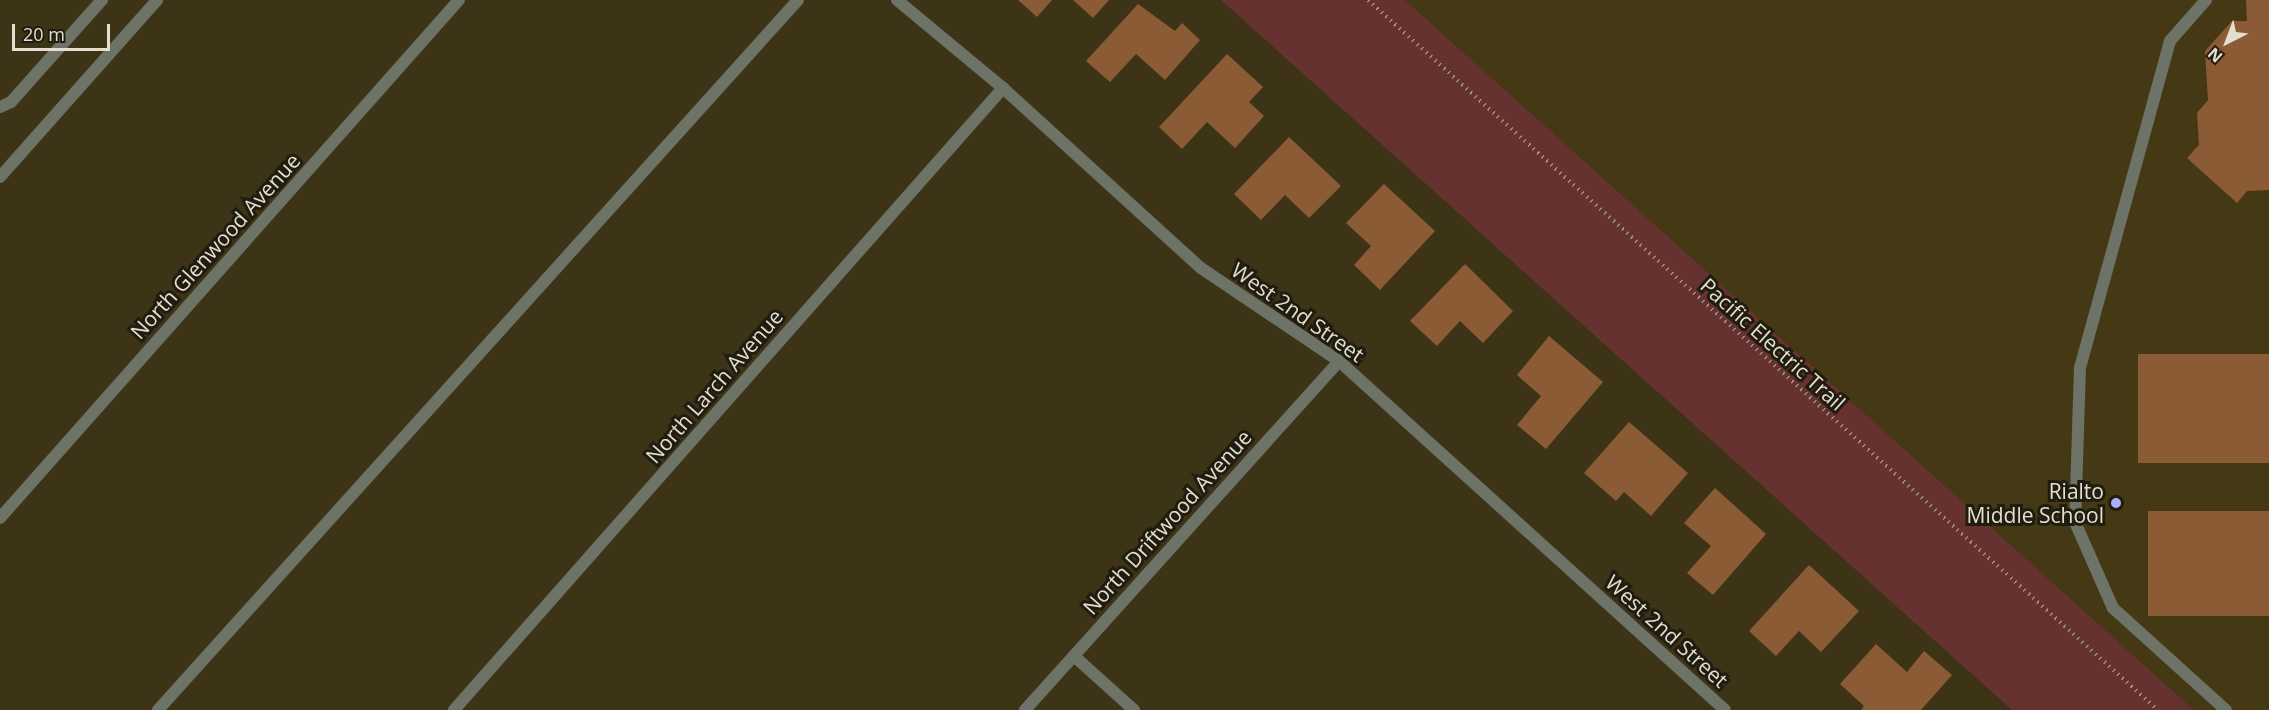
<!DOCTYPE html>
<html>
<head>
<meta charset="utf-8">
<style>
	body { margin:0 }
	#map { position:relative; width:2269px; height:710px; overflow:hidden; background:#3d3417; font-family:"Open Sans",sans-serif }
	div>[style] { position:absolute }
	.built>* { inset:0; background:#443914 }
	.green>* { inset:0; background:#653230 }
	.building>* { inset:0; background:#8b5b35; transform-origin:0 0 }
	.path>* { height:4px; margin-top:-2px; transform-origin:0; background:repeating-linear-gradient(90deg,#97907a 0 1.5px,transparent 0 6px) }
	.service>* { height:12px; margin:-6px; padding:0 6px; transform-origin:6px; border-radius:6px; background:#6d7366 }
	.minor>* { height:12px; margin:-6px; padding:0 6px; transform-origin:6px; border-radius:6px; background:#6d7366 }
	.dots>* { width:16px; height:16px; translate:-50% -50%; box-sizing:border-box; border:3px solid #201c10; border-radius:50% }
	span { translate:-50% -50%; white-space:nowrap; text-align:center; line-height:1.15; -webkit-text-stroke:6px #201c10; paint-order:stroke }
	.street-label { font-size:21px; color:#e3decd }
	.poi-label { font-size:21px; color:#e3decd }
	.right { translate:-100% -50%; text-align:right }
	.north { position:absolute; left:2197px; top:12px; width:60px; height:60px; -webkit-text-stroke:4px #201c10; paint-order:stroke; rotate:222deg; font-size:16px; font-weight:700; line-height:24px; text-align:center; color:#e3decd }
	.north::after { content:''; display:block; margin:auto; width:21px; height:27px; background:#e3decd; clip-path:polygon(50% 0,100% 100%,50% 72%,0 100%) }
	.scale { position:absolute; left:12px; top:24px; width:98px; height:27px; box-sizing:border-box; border:3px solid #e3decd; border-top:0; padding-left:8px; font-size:18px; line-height:21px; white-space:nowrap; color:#e3decd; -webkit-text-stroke:4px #201c10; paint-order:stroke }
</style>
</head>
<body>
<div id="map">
	<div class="built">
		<div style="clip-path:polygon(1405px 0,2269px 0,2269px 710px,2194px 710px)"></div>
	</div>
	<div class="green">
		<div style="clip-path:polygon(1221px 0,1405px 0,2194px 710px,2012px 710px)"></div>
	</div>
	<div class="building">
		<div style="clip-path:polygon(1018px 0,1052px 0,1037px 17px)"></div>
		<div style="clip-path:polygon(1073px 0,1109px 0,1093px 18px)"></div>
		<div style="clip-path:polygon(2246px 0,2269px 0,2269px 190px,2247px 191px,2237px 203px,2187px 158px,2199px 145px,2197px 113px,2208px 100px,2205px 51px,2232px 21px,2247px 21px)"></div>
		<div style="clip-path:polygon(1138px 4px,1175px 31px,1182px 23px,1200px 40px,1165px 80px,1136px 54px,1110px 82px,1086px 61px)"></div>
		<div style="clip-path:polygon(1227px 54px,1263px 87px,1249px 102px,1264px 116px,1235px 148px,1207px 122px,1182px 149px,1159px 127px)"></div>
		<div style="clip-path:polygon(1289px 137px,1341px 186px,1309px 218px,1285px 195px,1261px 220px,1234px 194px)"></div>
		<div style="clip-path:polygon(1384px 184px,1435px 231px,1380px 290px,1354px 265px,1371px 246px,1346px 223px)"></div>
		<div style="clip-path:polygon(1465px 264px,1513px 311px,1483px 343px,1460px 321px,1437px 346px,1410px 321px)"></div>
		<div style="clip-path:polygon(1549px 336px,1603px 382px,1546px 449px,1517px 425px,1541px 396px,1517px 375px)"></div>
		<div style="left:2269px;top:354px;width:109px;height:131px;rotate:90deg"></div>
		<div style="clip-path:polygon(1629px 422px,1688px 473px,1651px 516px,1624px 492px,1616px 501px,1584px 473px)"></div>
		<div style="clip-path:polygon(1715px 488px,1766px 534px,1713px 595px,1687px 573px,1711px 546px,1684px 523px)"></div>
		<div style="left:2269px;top:511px;width:105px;height:121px;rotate:90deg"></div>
		<div style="clip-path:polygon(1809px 565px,1859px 611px,1821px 652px,1799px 631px,1776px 656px,1749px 631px)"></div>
		<div style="clip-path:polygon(1876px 644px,1907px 672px,1924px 651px,1952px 675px,1921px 710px,1861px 710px,1864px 706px,1840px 684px)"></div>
	</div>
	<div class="path">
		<div style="left:1368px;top:0;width:1062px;rotate:41.95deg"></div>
	</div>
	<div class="service">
		<div style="left:2206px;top:0;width:55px;rotate:131.3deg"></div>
		<div style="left:2170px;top:41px;width:338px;rotate:105.4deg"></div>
		<div style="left:2080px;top:367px;width:155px;rotate:91.8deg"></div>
		<div style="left:2075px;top:522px;width:94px;rotate:66.2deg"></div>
		<div style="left:2113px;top:608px;width:152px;rotate:42.1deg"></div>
		<div style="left:0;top:107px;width:12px;rotate:-24deg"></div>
		<div style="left:11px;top:102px;width:137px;rotate:-48.3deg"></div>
		<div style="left:0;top:177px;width:237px;rotate:-48.4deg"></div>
		<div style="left:158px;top:710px;width:956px;rotate:-47.97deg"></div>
	</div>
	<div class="minor">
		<div style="left:897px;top:0;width:138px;rotate:39.7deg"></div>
		<div style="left:1003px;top:88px;width:268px;rotate:42.3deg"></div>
		<div style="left:1201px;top:268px;width:166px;rotate:34deg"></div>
		<div style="left:1339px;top:361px;width:520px;rotate:42.12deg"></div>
		<div style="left:0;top:518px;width:692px;rotate:-48.46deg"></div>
		<div style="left:1074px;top:656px;width:81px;rotate:42deg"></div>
		<div style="left:454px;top:710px;width:830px;rotate:-48.57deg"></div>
		<div style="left:1025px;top:710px;width:469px;rotate:-48deg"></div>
	</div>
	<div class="dots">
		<div style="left:2116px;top:503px;background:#a8b0fc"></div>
	</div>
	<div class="street-label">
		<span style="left:215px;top:246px;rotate:-48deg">North Glenwood Avenue</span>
		<span style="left:1298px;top:312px;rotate:35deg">West 2nd Street</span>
		<span style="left:1773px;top:344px;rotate:42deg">Pacific Electric Trail</span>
		<span style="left:714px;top:386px;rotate:-49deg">North Larch Avenue</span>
		<span style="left:1167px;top:522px;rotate:-48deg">North Driftwood Avenue</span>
		<span style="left:1667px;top:631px;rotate:42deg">West 2nd Street</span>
	</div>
	<div class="poi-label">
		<span class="right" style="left:2104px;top:503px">Rialto<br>Middle School</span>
	</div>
	<div class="north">N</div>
	<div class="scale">20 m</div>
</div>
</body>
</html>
